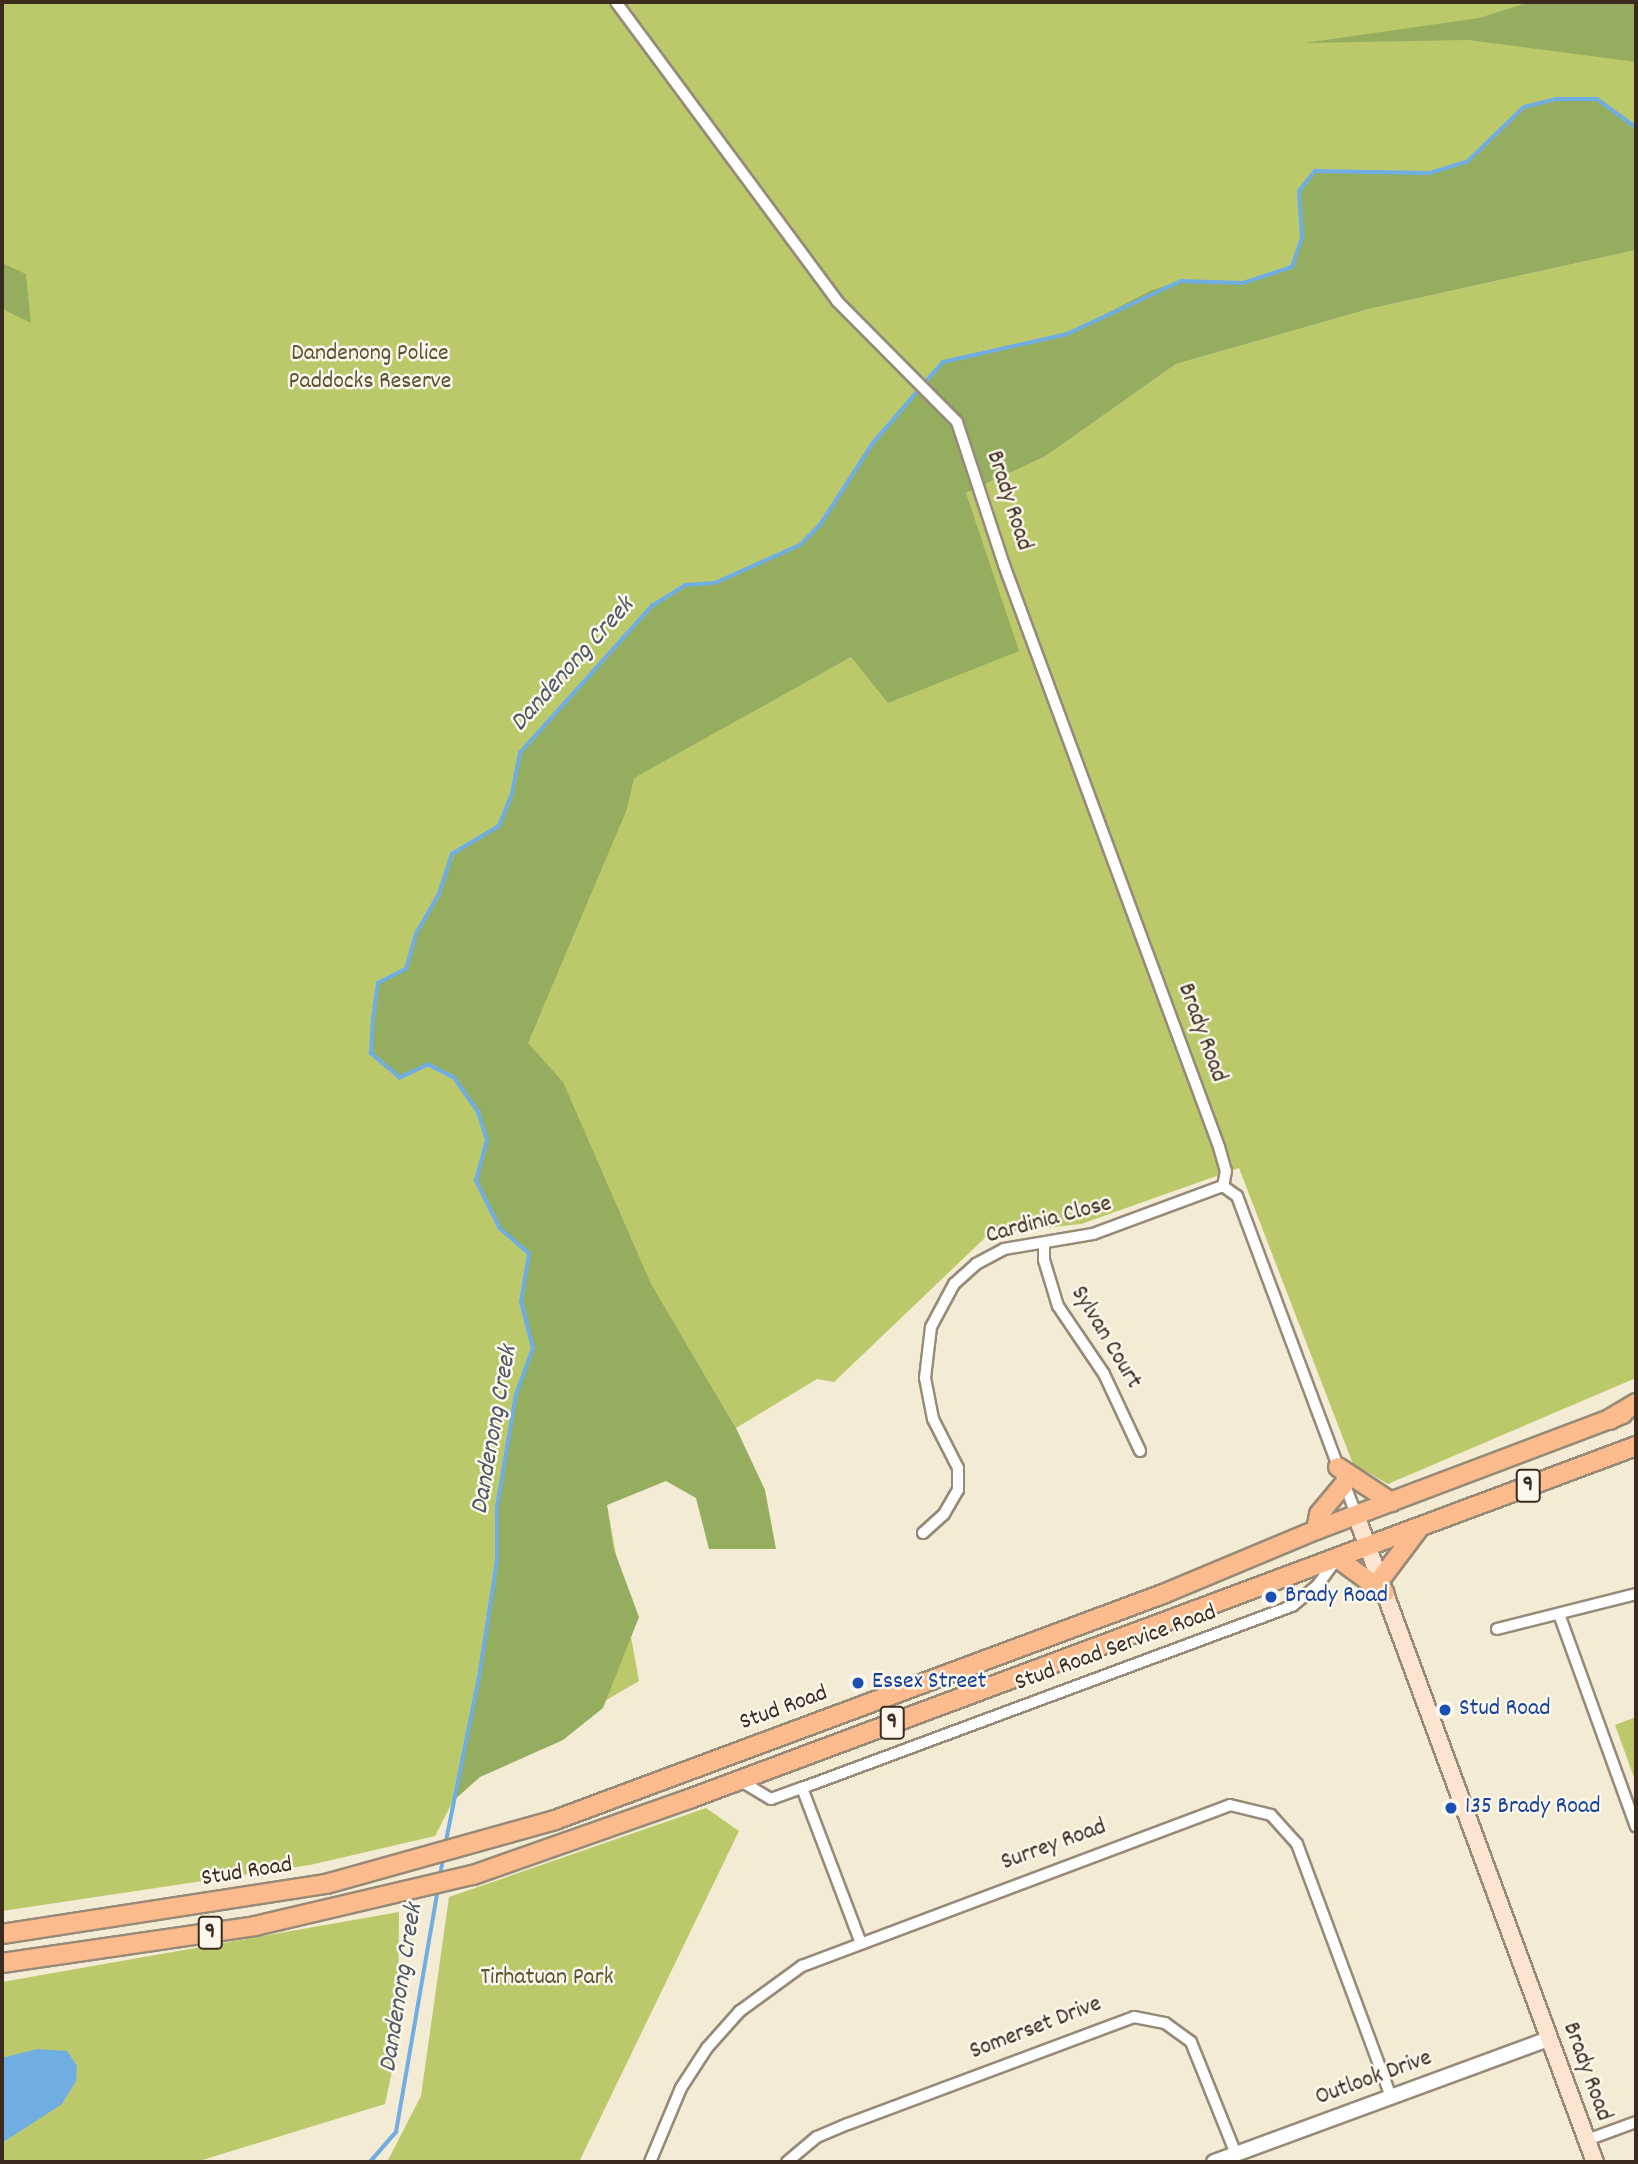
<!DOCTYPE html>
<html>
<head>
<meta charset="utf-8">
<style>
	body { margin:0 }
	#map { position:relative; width:1638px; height:2164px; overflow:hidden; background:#f3ebd3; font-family:Dekko,sans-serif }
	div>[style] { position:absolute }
	.green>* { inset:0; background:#bcc96b }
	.forest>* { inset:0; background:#95ad5f }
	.water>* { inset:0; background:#70ade2 }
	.stream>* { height:3.5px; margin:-1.75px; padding:0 1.75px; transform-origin:1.75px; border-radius:1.75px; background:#70ade2 }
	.roads { filter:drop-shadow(2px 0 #978a78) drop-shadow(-2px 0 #978a78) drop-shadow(0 2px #978a78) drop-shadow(0 -2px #978a78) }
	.minor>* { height:10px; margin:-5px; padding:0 5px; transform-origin:5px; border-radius:5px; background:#fff }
	.tertiary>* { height:14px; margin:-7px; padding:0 7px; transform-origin:7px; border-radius:7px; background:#fff }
	.secondary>* { height:16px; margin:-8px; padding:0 8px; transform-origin:8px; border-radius:8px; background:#fde4d1 }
	.trunk>* { height:18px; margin:-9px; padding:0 9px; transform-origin:9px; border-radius:9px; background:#fbbb8d }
	.motorway>* { height:19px; margin:-9.5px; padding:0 9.5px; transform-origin:9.5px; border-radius:9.5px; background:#fbbb8d }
	.dots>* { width:19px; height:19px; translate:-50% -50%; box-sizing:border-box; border:4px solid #fbf7ec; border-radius:50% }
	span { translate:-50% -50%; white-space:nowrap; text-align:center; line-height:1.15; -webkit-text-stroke:5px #fbf7ec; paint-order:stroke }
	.shield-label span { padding:2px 5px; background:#fbf7ec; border:2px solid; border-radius:5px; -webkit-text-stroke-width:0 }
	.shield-label { font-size:23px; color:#3b2a1e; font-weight:700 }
	.park-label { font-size:24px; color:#5b5231 }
	.street-label { font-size:24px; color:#3b2a1e }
	.transit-label { font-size:24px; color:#164399 }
	.left { translate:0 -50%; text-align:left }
	.water-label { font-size:26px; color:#4e5863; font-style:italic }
	.frame { position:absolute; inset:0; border:4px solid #3b2a1e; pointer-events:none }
</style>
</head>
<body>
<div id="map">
	<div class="green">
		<div style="clip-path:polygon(2px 2px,1636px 2px,1636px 127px,1597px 99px,1490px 137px,1467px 162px,1430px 173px,1315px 171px,1299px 191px,1302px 238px,1292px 267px,1243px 283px,1181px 281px,1067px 334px,978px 352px,873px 443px,820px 525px,797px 547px,732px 722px,851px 657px,966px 493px,1046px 456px,1176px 364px,1369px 309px,1636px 250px,1636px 1378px,1388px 1484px,1353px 1464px,1239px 1168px,1081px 1224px,989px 1234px,834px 1382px,817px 1379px,736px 1428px,663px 1305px,723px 1434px,607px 1505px,639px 1681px,497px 1764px,459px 1771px,453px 1801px,435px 1836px,310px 1865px,2px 1911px)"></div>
		<div style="clip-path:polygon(1636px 1717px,1636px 1783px,1615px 1725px)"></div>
		<div style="clip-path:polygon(706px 1808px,739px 1831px,579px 2162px,387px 2162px,421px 2096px,449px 1897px)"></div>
		<div style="clip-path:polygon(399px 1912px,398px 2043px,385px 2104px,196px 2162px,2px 2162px,2px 1982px)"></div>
	</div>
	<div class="forest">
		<div style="clip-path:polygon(1530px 2px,1636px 2px,1636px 62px,1468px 40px,1304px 43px,1479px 18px)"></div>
		<div style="clip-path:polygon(1557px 99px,1597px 99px,1636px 127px,1636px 250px,1369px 309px,1176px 364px,1046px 456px,966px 493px,1019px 651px,888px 703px,851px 657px,634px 778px,627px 809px,528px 1043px,563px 1082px,651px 1284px,736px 1428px,765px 1490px,776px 1549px,709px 1549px,696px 1498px,666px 1481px,607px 1505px,613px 1547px,639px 1617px,603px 1708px,563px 1740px,480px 1777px,453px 1801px,479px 1678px,497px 1561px,497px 1507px,516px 1395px,533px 1348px,521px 1302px,529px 1254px,500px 1229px,476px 1181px,487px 1139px,478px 1112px,455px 1078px,428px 1065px,400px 1078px,371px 1054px,373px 1019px,378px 983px,406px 969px,416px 934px,439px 894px,455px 853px,499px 825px,512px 794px,520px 753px,652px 606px,685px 585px,715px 583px,800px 545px,820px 525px,873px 443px,943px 362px,1067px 334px,1150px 291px,1181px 281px,1243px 283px,1293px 265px,1302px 238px,1299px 191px,1315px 171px,1431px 173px,1467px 162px,1524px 107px)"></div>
		<div style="clip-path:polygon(2px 263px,26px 274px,31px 323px,2px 309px)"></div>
	</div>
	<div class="water">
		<div style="clip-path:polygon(37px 2049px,67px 2051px,77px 2066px,76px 2081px,62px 2104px,2px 2143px,2px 2058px)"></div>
	</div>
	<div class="stream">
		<div style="left:445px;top:1846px;width:171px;rotate:-78.6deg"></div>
		<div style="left:479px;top:1678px;width:118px;rotate:-81.3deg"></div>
		<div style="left:497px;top:1561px;width:54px;rotate:-90deg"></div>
		<div style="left:497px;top:1507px;width:114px;rotate:-80.4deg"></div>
		<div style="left:516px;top:1395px;width:50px;rotate:-70.1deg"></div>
		<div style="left:533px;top:1348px;width:48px;rotate:-104.6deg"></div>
		<div style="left:521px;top:1302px;width:49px;rotate:-80.5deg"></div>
		<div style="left:529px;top:1254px;width:38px;rotate:-139deg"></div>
		<div style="left:500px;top:1229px;width:54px;rotate:-116.6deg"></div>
		<div style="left:476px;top:1181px;width:42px;rotate:-75deg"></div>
		<div style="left:487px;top:1140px;width:29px;rotate:-108deg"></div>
		<div style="left:478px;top:1112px;width:42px;rotate:-125.2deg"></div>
		<div style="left:454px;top:1078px;width:29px;rotate:-153deg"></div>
		<div style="left:428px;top:1065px;width:31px;rotate:155deg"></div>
		<div style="left:400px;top:1078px;width:38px;rotate:-140deg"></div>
		<div style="left:371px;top:1054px;width:35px;rotate:-87deg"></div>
		<div style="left:373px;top:1019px;width:36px;rotate:-82deg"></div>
		<div style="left:378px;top:983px;width:31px;rotate:-27deg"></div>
		<div style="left:406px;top:969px;width:36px;rotate:-74deg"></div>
		<div style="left:416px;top:934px;width:46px;rotate:-60.1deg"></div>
		<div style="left:439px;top:894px;width:42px;rotate:-72deg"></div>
		<div style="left:452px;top:854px;width:55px;rotate:-30.8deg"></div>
		<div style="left:499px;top:826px;width:35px;rotate:-68deg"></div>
		<div style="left:512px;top:794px;width:42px;rotate:-79deg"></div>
		<div style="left:520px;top:753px;width:198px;rotate:-48.1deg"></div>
		<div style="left:652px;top:606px;width:39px;rotate:-32deg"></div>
		<div style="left:685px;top:585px;width:30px;rotate:-4deg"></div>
		<div style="left:715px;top:583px;width:93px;rotate:-24.1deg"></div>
		<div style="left:800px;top:545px;width:28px;rotate:-45deg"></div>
		<div style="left:820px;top:525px;width:98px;rotate:-57.1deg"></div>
		<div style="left:873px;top:443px;width:107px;rotate:-49.2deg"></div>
		<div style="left:943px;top:362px;width:127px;rotate:-12.7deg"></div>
		<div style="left:1067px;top:334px;width:126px;rotate:-24.9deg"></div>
		<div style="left:1181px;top:281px;width:62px;rotate:1.8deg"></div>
		<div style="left:1243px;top:283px;width:52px;rotate:-18.1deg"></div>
		<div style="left:1292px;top:267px;width:31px;rotate:-71deg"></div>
		<div style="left:1302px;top:238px;width:47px;rotate:-93.7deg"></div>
		<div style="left:1299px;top:191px;width:26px;rotate:-51deg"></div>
		<div style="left:1315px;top:171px;width:115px;rotate:1deg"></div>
		<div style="left:1430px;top:173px;width:39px;rotate:-17deg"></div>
		<div style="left:1467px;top:162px;width:79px;rotate:-44deg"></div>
		<div style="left:1524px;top:107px;width:34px;rotate:-14deg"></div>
		<div style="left:1557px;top:99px;width:40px"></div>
		<div style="left:1597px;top:99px;width:48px;rotate:35.7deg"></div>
		<div style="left:440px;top:1877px;width:20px;rotate:-81deg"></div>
		<div style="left:370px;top:2162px;width:40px;rotate:-49deg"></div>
		<div style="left:396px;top:2132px;width:248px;rotate:-80.2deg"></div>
	</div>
	<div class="roads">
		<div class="minor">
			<div style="left:616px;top:2px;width:372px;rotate:53.5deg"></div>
			<div style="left:837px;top:301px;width:170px;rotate:45.2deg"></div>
			<div style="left:957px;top:422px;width:151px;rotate:71.8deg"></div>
			<div style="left:1004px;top:565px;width:620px;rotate:69.72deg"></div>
			<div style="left:1219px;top:1147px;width:25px;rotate:74deg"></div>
			<div style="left:1226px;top:1171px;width:15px;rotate:101deg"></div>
			<div style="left:1223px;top:1186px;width:17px;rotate:36deg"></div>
			<div style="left:1237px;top:1196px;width:340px;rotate:69.5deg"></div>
			<div style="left:1044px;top:1243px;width:17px;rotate:90deg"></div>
			<div style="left:1044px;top:1260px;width:48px;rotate:73.1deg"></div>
			<div style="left:1058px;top:1306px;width:82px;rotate:55.9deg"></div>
			<div style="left:1104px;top:1374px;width:85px;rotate:64.9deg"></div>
			<div style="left:923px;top:1533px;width:28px;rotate:-42deg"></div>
			<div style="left:944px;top:1514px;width:28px;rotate:-60deg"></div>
			<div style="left:958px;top:1490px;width:22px;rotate:-90deg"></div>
			<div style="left:958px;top:1468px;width:55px;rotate:-117deg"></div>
			<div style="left:933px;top:1419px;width:42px;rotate:-101deg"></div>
			<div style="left:925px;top:1378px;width:51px;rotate:-83.3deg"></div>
			<div style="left:931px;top:1327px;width:49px;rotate:-61.9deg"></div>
			<div style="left:954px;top:1284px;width:30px;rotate:-42deg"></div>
			<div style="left:976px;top:1264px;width:32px;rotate:-28deg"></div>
			<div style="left:1004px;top:1249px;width:90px;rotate:-9.6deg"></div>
			<div style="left:1093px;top:1234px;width:139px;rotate:-20.3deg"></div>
			<div style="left:1559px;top:1614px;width:226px;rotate:70.1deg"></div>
			<div style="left:1497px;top:1629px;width:143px;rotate:-14.1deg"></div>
			<div style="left:739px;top:1780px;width:37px;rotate:31deg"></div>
			<div style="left:771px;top:1799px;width:33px;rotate:-20deg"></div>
			<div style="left:802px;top:1788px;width:523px;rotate:-20.38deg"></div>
			<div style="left:1292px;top:1606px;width:32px;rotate:-39deg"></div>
			<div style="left:1317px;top:1586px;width:34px;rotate:-54deg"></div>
			<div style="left:802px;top:1788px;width:164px;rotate:69.2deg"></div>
			<div style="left:1587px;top:2140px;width:52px;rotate:-20.2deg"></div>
			<div style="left:650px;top:2162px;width:80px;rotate:-67.3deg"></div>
			<div style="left:681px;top:2088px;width:48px;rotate:-57deg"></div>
			<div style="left:707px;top:2048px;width:50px;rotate:-48.3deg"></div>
			<div style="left:740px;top:2011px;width:77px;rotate:-36deg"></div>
			<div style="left:802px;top:1966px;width:457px;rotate:-20.6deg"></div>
			<div style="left:1230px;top:1805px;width:42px;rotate:13.7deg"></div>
			<div style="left:1271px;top:1815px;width:39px;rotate:48deg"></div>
			<div style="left:1297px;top:1844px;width:270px;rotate:69.6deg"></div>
			<div style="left:787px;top:2162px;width:39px;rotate:-40deg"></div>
			<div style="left:817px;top:2137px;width:34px;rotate:-23deg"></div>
			<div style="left:848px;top:2124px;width:305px;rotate:-20.5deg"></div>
			<div style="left:1134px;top:2017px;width:32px;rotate:11deg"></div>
			<div style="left:1165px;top:2023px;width:32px;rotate:36deg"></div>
			<div style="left:1191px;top:2042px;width:121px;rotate:68.1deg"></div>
		</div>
		<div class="tertiary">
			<div style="left:1214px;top:2162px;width:357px;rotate:-20.2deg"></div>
		</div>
		<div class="secondary">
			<div style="left:1356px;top:1515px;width:690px;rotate:69.73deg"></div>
		</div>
		<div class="trunk">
			<div style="left:1338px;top:1467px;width:64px;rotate:33.4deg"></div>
			<div style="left:1316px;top:1530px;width:16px;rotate:-79deg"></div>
			<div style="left:1319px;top:1514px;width:39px;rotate:-50deg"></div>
			<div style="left:1337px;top:1558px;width:59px;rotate:36.1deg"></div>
			<div style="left:1380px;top:1580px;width:66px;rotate:-53deg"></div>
			<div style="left:2px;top:1934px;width:328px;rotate:-8.8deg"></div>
			<div style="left:326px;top:1884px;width:238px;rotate:-15.6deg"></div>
			<div style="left:555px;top:1820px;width:649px;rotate:-20.39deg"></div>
			<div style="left:1163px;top:1594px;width:166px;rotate:-22.7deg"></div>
			<div style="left:1316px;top:1530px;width:328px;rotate:-20.7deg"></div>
			<div style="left:2px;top:1963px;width:256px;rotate:-8.3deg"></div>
			<div style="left:255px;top:1926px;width:224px;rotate:-13.2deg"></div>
			<div style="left:473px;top:1875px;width:229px;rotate:-19.4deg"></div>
			<div style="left:689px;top:1799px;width:1011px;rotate:-20.44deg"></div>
		</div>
		<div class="motorway">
			<div style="left:1609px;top:1419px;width:31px;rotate:-31deg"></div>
		</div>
	</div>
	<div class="dots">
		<div style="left:1271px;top:1597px;background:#1a4fb4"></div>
		<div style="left:858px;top:1683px;background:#1a4fb4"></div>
		<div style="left:1445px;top:1710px;background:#1a4fb4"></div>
		<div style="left:1451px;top:1808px;background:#1a4fb4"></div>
	</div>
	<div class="shield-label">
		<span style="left:1528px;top:1486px">9</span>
		<span style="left:892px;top:1723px">9</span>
		<span style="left:210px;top:1933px">9</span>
	</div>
	<div class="park-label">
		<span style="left:370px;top:369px">Dandenong Police<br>Paddocks Reserve</span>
		<span style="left:547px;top:1979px">Tirhatuan Park</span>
	</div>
	<div class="street-label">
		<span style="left:1008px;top:501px;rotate:72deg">Brady Road</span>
		<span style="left:1201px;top:1033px;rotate:70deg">Brady Road</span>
		<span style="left:1049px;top:1221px;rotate:-15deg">Cardinia Close</span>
		<span style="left:1105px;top:1338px;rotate:59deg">Sylvan Court</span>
		<span style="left:1116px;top:1649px;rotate:-20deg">Stud Road Service Road</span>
		<span style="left:784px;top:1709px;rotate:-20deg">Stud Road</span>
		<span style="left:1054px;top:1846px;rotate:-20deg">Surrey Road</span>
		<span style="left:247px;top:1873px;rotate:-9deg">Stud Road</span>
		<span style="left:1036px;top:2029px;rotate:-21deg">Somerset Drive</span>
		<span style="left:1586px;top:2072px;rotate:70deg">Brady Road</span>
		<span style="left:1374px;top:2079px;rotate:-20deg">Outlook Drive</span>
	</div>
	<div class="transit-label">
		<span class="left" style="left:1285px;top:1597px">Brady Road</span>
		<span class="left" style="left:872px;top:1683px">Essex Street</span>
		<span class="left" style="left:1459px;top:1710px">Stud Road</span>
		<span class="left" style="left:1465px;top:1808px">135 Brady Road</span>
	</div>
	<div class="water-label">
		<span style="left:573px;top:665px;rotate:-48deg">Dandenong Creek</span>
		<span style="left:495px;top:1430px;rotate:-80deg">Dandenong Creek</span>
		<span style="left:402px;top:1988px;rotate:-81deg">Dandenong Creek</span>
	</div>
	<div class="frame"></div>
</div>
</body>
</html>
